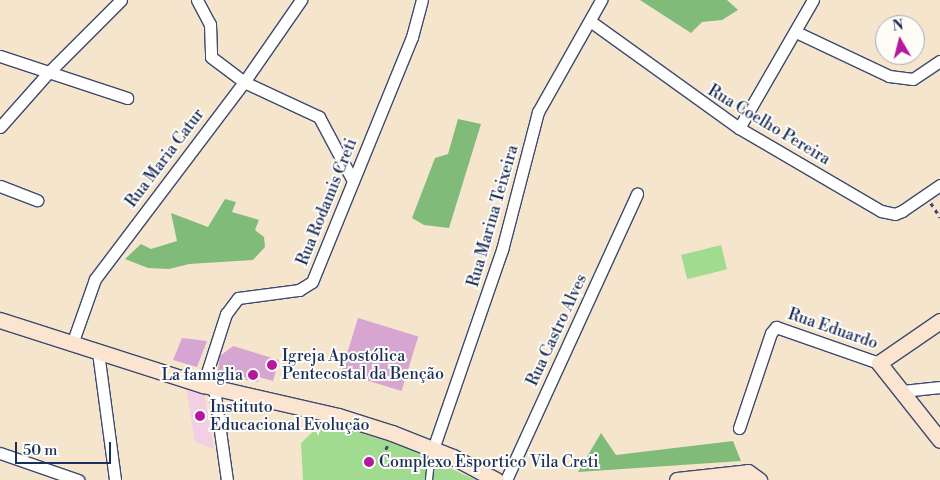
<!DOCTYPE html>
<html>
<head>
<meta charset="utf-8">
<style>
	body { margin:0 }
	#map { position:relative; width:940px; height:480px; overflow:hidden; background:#f5e5cd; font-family:"Libre Bodoni",serif }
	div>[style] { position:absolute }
	.built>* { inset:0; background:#f1d0e4 }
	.green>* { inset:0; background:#a0db8f; transform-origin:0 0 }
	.forest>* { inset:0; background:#80bb7a }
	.building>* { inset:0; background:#d6a5d2; transform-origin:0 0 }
	.path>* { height:2.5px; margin-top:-1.25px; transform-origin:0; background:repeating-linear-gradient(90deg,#3c4a6f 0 4px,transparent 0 8px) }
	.roads { filter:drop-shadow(1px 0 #3c4a6f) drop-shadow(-1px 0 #3c4a6f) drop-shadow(0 1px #3c4a6f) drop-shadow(0 -1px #3c4a6f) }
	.lane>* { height:5.5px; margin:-2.75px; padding:0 2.75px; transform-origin:2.75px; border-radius:2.75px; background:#fff }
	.street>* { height:11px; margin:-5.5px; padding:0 5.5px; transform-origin:5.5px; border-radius:5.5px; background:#fff }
	.secondary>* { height:15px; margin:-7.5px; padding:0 7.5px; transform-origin:7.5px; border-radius:7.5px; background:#fce5d0 }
	.dots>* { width:14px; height:14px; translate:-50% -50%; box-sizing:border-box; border:2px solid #fdfcf7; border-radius:50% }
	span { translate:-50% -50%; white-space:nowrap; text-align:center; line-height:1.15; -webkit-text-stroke:4px #fdfcf7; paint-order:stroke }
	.street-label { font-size:16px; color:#1b2f5e }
	.poi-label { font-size:16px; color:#1b2f5e }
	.left { translate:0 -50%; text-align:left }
	.right { translate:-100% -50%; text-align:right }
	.north { position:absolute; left:875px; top:15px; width:50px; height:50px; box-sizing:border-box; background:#fdfcf7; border:1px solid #a3aaba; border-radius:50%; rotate:352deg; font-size:14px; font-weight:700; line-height:20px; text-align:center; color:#1b2f5e }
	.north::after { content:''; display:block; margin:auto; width:18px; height:22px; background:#b5179e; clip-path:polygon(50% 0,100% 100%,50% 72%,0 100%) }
	.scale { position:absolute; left:15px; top:442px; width:96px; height:22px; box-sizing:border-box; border:2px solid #1b2f5e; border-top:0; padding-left:6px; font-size:15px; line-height:18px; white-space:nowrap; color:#1b2f5e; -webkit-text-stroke:4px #fdfcf7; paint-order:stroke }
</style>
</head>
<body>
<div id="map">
	<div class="built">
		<div style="clip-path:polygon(186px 388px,204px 391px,214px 449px,195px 442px)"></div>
	</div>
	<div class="green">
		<div style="left:721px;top:245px;width:25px;height:41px;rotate:76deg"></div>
		<div style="clip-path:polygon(323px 422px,395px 443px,476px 480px,303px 480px,301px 443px)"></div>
	</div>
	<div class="forest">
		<div style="clip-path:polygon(640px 0,727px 0,738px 10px,722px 20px,702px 22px,691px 33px)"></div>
		<div style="clip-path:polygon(458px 119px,481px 124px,449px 228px,424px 225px,412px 218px,435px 158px,448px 154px)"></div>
		<div style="clip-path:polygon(225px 199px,236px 202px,232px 212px,259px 220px,255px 230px,264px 237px,265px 247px,253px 260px,189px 264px,169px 269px,148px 268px,125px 259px,141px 244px,151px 249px,177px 241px,171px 213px,208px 227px)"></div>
		<div style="clip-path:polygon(601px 433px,616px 455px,733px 441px,741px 461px,578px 472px)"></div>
	</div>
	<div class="building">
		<div style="left:358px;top:318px;width:63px;height:57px;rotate:17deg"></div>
		<div style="clip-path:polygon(182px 338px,207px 341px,197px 367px,173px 360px)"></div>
		<div style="clip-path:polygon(233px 346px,279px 360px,273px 381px,259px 377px,258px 382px,217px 375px,220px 356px)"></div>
	</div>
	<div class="path">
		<div style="left:931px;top:203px;width:17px;rotate:57deg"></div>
		<div style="left:383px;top:457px;width:12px;rotate:-70deg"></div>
	</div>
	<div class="roads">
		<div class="lane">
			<div style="left:429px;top:480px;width:29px;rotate:-84deg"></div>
		</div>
		<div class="street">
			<div style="left:197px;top:0;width:27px;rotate:62deg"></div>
			<div style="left:210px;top:24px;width:33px;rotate:88deg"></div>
			<div style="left:211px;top:57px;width:41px;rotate:37.1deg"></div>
			<div style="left:244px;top:82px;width:83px;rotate:25deg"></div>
			<div style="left:319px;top:117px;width:70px;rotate:62deg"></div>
			<div style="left:590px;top:21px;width:183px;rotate:35.7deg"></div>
			<div style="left:739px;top:128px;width:164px;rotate:30.3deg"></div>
			<div style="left:881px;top:211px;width:14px;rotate:12deg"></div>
			<div style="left:895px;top:214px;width:8px;rotate:-23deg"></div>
			<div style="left:902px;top:211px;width:46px;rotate:-34.4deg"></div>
			<div style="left:796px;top:32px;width:103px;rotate:25.3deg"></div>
			<div style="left:889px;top:76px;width:24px;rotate:7deg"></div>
			<div style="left:913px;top:79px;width:32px;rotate:-34deg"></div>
			<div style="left:0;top:56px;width:134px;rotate:18.3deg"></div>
			<div style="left:0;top:127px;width:72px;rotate:-48.4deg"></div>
			<div style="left:48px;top:73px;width:103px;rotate:-45deg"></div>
			<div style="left:739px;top:128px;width:148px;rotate:-60deg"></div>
			<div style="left:0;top:186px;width:40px;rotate:21deg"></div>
			<div style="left:72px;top:344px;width:69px;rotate:-70.5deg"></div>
			<div style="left:95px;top:279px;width:247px;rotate:-52.9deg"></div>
			<div style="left:244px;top:82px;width:100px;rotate:-55.2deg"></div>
			<div style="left:98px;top:352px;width:129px;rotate:82.4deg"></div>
			<div style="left:203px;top:385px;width:75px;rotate:-72.1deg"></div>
			<div style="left:226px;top:314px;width:20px;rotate:-53deg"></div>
			<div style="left:238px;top:298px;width:62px;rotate:-7.5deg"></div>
			<div style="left:299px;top:290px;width:15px;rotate:-32deg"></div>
			<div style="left:312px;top:282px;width:265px;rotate:-67.8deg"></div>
			<div style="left:412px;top:37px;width:38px;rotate:-75deg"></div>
			<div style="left:214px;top:388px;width:93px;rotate:82deg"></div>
			<div style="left:903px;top:391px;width:37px;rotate:-6deg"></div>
			<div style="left:739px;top:428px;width:100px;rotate:-71.4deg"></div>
			<div style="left:771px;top:333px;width:8px;rotate:-50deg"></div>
			<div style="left:776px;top:327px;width:109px;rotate:19.3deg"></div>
			<div style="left:433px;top:449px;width:211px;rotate:-70.9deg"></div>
			<div style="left:502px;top:250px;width:143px;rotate:-75.4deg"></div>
			<div style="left:538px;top:112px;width:129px;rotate:-60.6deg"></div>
			<div style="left:0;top:453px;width:83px;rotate:19.1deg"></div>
			<div style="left:506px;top:480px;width:315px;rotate:-65.4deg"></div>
		</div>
		<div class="secondary">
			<div style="left:0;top:320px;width:213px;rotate:17.8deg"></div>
			<div style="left:203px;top:385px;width:139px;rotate:12.9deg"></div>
			<div style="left:338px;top:416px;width:57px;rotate:17.5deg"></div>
			<div style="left:392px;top:433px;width:66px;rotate:21.5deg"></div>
			<div style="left:453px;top:457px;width:49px;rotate:28.1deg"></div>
			<div style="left:940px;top:321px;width:74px;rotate:145.5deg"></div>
			<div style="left:879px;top:363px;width:98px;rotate:51.6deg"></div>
			<div style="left:677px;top:480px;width:71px;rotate:-6.4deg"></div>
			<div style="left:748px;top:472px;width:14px;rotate:36deg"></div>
		</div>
	</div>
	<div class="dots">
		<div style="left:272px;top:365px;background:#b5179e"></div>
		<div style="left:253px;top:375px;background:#b5179e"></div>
		<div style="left:200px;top:416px;background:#b5179e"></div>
		<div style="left:369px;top:462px;background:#b5179e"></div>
	</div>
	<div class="street-label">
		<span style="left:769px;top:125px;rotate:31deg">Rua Coelho Pereira</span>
		<span style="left:165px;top:158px;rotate:-53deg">Rua Maria Catur</span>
		<span style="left:327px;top:202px;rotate:-68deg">Rua Rodamis Creti</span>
		<span style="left:493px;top:216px;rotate:-74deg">Rua Marina Teixeira</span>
		<span style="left:833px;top:329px;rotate:19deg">Rua Eduardo</span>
		<span style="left:557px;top:330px;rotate:-65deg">Rua Castro Alves</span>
	</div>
	<div class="poi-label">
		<span class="left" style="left:282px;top:365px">Igreja Apostólica<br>Pentecostal da Benção</span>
		<span class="right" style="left:243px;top:375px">La famiglia</span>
		<span class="left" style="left:210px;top:416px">Instituto<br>Educacional Evolução</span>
		<span class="left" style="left:379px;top:462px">Complexo Esportico Vila Creti</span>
	</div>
	<div class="north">N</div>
	<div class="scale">50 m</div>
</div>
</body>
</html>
